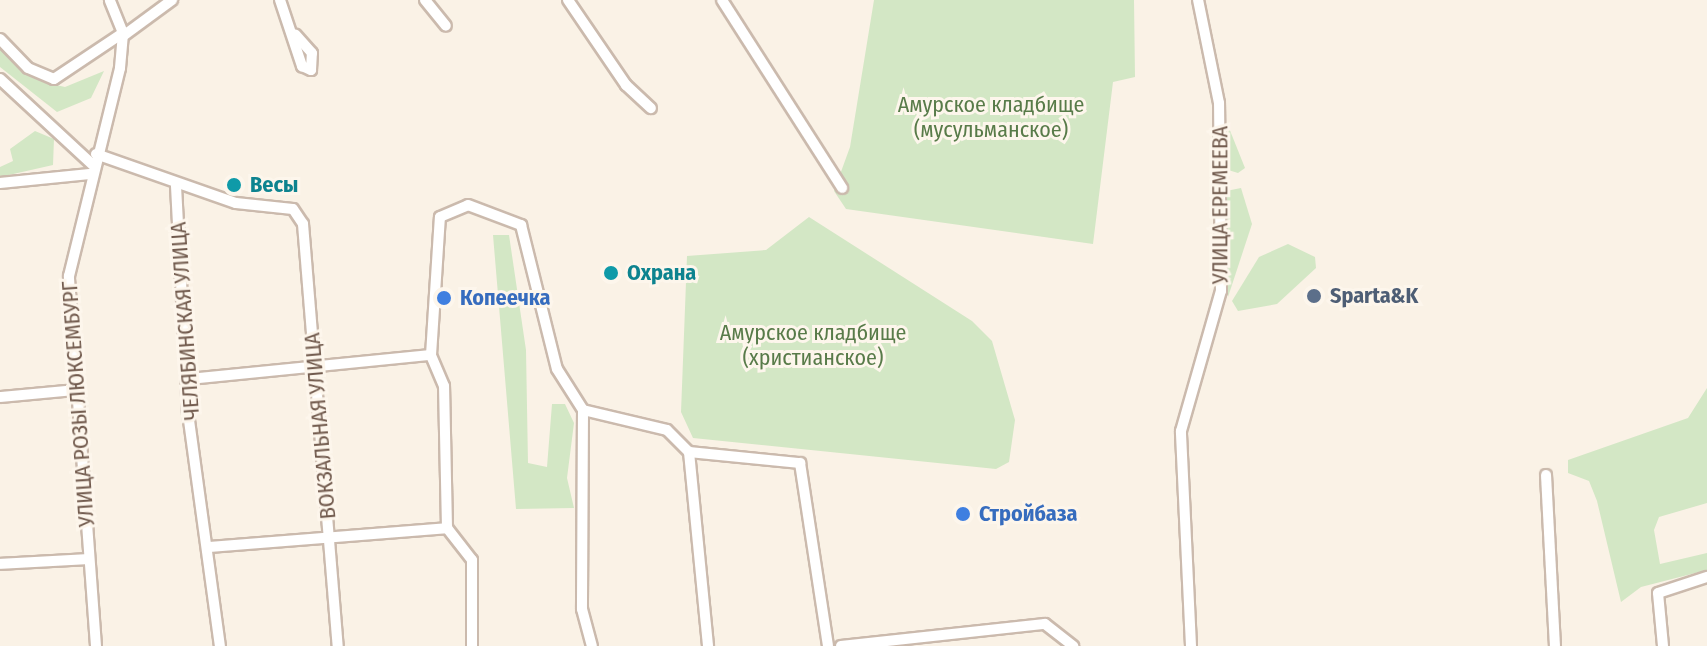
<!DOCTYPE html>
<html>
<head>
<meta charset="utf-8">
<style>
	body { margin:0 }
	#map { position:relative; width:1707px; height:646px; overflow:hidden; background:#faf2e6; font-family:"Fira Sans Condensed",sans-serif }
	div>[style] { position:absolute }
	.green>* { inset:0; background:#d3e7c5 }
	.roads { filter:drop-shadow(2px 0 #cbbaad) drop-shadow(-2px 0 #cbbaad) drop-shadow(0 2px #cbbaad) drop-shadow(0 -2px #cbbaad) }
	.minor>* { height:10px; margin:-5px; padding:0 5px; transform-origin:5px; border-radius:5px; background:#fff }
	.dots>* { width:22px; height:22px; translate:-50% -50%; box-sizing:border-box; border:4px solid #fdf6ec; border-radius:50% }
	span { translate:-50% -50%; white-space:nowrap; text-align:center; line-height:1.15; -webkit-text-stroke:6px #fdf6ec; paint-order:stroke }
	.park-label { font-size:22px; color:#587b49 }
	.culture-label { font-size:22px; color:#0d838f; font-weight:700 }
	.left { translate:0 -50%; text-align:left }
	.street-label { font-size:22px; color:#715a4d }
	.service-label { font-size:22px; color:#4e5e75; font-weight:700 }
	.shop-label { font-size:22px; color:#366cbe; font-weight:700 }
</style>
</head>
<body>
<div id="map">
	<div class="green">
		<div style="clip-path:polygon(874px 0,1134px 0,1135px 77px,1113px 82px,1093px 244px,846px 209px,834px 191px,850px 147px)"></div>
		<div style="clip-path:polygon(0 49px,43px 82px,65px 87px,104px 71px,91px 98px,57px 112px,0 67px)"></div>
		<div style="clip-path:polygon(1229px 128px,1245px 168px,1238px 173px,1225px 169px)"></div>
		<div style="clip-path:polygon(35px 131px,54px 139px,53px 165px,0 177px,0 167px,13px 161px,10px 149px)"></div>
		<div style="clip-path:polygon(1241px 188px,1252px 224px,1228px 297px,1226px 191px)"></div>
		<div style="clip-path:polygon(809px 217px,972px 321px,992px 341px,1015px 420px,1009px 462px,996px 469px,693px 438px,681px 412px,687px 256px,766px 250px)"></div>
		<div style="clip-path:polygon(493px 235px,509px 235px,526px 350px,528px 463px,547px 467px,552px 404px,565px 404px,574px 423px,567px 478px,574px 508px,516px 509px)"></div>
		<div style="clip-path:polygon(1288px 244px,1315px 257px,1316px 268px,1277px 304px,1238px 311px,1232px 301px,1259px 257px)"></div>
		<div style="clip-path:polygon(1707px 388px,1707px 503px,1659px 517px,1654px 530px,1660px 564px,1707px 553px,1707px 570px,1641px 587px,1621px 602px,1597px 501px,1589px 481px,1568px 473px,1568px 460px,1688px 418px)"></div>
	</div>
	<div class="roads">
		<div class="minor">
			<div style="left:280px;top:0;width:70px;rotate:71.6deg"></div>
			<div style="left:302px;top:66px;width:10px;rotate:24deg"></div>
			<div style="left:311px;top:70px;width:17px;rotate:-87deg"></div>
			<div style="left:312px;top:53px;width:25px;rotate:-132deg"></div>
			<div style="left:425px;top:0;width:33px;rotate:51deg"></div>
			<div style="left:568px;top:0;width:103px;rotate:55.7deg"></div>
			<div style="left:626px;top:85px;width:34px;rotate:43deg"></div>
			<div style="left:722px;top:0;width:223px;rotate:57.4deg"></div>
			<div style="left:123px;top:36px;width:61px;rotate:-36.3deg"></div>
			<div style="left:0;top:39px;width:40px;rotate:46deg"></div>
			<div style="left:28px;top:68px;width:28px;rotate:23deg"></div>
			<div style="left:54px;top:79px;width:83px;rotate:-33.7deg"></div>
			<div style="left:0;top:79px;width:127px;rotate:42.8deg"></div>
			<div style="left:96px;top:154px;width:148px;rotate:19.3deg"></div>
			<div style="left:236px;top:203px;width:57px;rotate:6deg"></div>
			<div style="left:293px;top:209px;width:18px;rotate:56deg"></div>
			<div style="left:303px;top:224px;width:423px;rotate:85.3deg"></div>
			<div style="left:0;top:183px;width:90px;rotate:-5.7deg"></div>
			<div style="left:176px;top:186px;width:227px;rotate:87deg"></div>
			<div style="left:188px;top:413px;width:235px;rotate:82.2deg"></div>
			<div style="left:189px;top:379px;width:243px;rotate:-5.7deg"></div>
			<div style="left:0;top:397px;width:75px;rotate:-5.3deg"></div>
			<div style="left:583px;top:410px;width:86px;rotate:13.4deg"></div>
			<div style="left:667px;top:430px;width:31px;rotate:45deg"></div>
			<div style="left:689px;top:452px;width:112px;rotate:5.7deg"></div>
			<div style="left:800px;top:463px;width:185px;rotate:81.3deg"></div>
			<div style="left:689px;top:452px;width:195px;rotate:84.4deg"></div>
			<div style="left:1546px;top:475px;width:171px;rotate:87deg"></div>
			<div style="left:208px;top:547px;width:240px;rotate:-4.5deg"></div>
			<div style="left:0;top:564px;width:89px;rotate:-3.2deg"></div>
			<div style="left:96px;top:646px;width:371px;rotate:-94.2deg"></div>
			<div style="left:69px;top:276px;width:214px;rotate:-76.2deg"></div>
			<div style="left:120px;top:68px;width:35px;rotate:-85deg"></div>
			<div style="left:123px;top:33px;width:35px;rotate:-112deg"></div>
			<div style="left:472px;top:646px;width:86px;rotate:-90deg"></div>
			<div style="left:472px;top:560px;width:41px;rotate:-128deg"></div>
			<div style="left:447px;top:528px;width:142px;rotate:-91.2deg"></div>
			<div style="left:444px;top:386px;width:34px;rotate:-113deg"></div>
			<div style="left:431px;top:355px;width:138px;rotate:-86.3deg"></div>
			<div style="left:440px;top:217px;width:30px;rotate:-23deg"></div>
			<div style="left:468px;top:205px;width:57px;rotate:20.7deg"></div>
			<div style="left:521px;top:225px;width:148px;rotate:76deg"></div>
			<div style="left:557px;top:369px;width:49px;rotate:57.6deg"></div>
			<div style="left:583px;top:410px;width:199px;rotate:90.3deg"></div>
			<div style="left:582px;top:609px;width:38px;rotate:75deg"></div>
			<div style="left:841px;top:646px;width:205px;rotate:-6.2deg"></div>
			<div style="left:1045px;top:624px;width:36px;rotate:38deg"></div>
			<div style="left:1191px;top:646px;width:215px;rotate:-92.7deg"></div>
			<div style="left:1181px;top:431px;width:146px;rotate:-74.1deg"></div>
			<div style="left:1221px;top:291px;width:188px;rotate:-90.6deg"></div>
			<div style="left:1219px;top:103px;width:105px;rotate:-101.5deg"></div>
			<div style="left:1663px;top:646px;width:53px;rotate:-95.4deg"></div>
			<div style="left:1658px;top:593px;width:52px;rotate:-18.1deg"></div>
		</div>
	</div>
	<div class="dots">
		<div style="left:234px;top:185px;background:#0f9aa8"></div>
		<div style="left:611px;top:273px;background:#0f9aa8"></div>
		<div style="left:1314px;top:296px;background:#5c6f8a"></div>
		<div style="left:444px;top:298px;background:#3f7fe0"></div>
		<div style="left:963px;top:514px;background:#3f7fe0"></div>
	</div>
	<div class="park-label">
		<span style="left:991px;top:117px">Амурское кладбище<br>(мусульманское)</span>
		<span style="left:813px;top:345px">Амурское кладбище<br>(христианское)</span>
	</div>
	<div class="culture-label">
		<span class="left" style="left:250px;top:185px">Весы</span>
		<span class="left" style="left:627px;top:273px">Охрана</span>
	</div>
	<div class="street-label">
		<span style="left:1220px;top:205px;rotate:-90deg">УЛИЦА ЕРЕМЕЕВА</span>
		<span style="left:185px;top:321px;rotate:-94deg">ЧЕЛЯБИНСКАЯ УЛИЦА</span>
		<span style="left:78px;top:404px;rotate:-94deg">УЛИЦА РОЗЫ ЛЮКСЕМБУРГ</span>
		<span style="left:320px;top:426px;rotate:-95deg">ВОКЗАЛЬНАЯ УЛИЦА</span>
	</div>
	<div class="service-label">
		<span class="left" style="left:1330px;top:296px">Sparta&amp;K</span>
	</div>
	<div class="shop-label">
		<span class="left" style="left:460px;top:298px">Копеечка</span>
		<span class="left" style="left:979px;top:514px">Стройбаза</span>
	</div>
</div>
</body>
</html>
